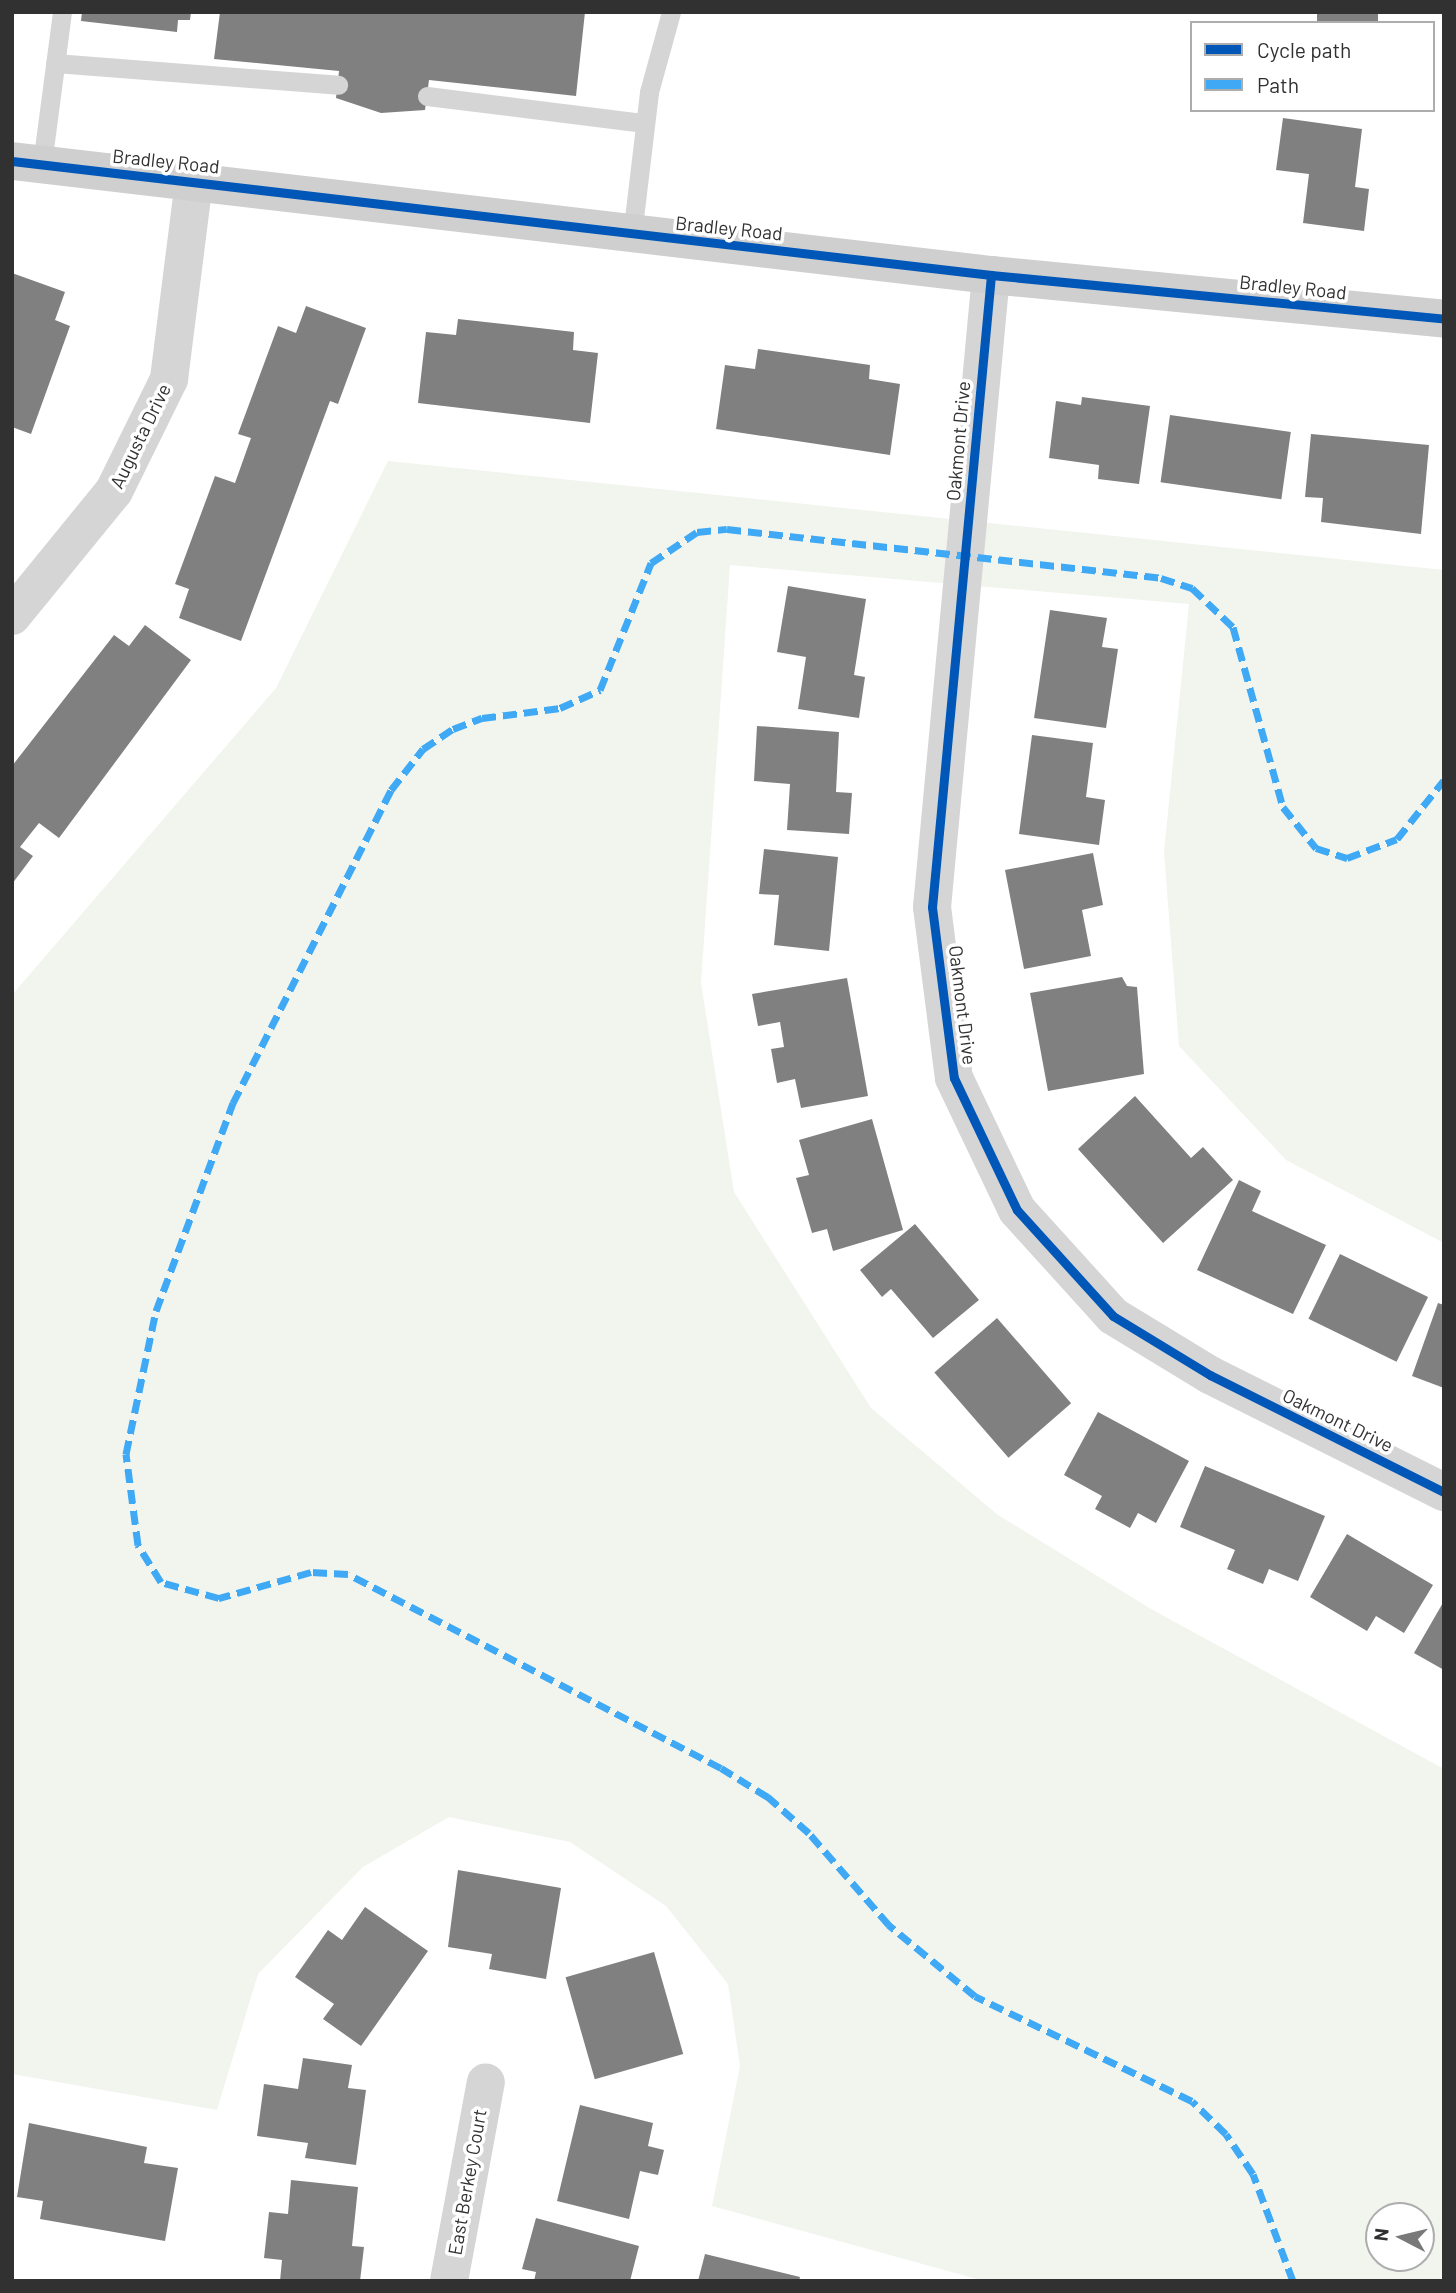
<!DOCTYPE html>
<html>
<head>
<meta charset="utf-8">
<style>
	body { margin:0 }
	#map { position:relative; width:1456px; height:2293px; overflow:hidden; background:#fff; font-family:Barlow,sans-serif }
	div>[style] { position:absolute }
	.green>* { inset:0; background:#f1f5ee }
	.building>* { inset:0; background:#808080; transform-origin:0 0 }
	.lane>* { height:19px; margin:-9.5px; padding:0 9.5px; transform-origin:9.5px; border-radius:9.5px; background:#d5d5d5 }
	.street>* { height:38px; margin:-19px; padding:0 19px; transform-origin:19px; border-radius:19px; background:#d5d5d5 }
	.secondary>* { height:38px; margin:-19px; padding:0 19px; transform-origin:19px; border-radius:19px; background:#cfcfcf }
	.quiet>* { height:7px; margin-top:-3.5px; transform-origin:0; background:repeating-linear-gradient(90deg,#3fa9f5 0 14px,transparent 0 21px) }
	.cycleway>* { height:9px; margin:-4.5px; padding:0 4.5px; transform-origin:4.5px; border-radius:4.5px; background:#0057b8 }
	span { translate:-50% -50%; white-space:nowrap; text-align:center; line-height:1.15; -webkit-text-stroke:7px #fff; paint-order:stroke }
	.street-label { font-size:19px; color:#313131 }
	.frame { position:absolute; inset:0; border:14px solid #313131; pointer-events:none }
	.legend { position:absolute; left:1190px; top:21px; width:245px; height:91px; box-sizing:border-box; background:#fff; border:2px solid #adadad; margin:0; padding:9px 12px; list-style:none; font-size:21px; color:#313131 }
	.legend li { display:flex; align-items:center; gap:14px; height:35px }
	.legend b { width:35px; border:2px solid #adadad }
	.north { position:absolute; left:1365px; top:2202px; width:70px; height:70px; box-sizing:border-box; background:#fff; border:2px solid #adadad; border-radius:50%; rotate:277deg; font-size:19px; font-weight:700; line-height:28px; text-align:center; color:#313131 }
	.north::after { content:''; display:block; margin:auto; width:24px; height:32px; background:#797979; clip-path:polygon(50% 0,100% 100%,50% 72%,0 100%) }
</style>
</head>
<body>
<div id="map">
	<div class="green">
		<div style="clip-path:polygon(evenodd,388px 461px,1444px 570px,1444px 1243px,1286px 1160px,1179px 1046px,1164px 852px,1189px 604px,730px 565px,701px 983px,734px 1192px,871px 1408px,998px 1515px,1151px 1609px,1444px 1769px,1444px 2281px,984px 2281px,712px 2206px,740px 2066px,728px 1984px,666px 1906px,570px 1842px,449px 1817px,363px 1867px,258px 1974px,217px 2110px,12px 2074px,12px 995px,276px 688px,388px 461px,1379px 2216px,1421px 2216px,1421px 2258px,1379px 2258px,1379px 2216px)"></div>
	</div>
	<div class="building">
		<div style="clip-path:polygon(82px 12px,191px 12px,190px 20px,178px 20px,177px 32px,81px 21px)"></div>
		<div style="clip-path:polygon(220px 12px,585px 12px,576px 96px,429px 80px,425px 110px,381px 113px,336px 98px,339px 71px,214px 59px)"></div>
		<div style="left:1317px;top:12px;width:61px;height:11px"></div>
		<div style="clip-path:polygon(1283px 118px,1362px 129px,1355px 187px,1369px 189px,1364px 231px,1303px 223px,1309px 174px,1276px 170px)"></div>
		<div style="clip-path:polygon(12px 273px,65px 292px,55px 320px,70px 326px,31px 434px,12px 427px)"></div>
		<div style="clip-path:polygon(306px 306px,366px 328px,338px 404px,330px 401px,241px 641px,179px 618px,189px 589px,175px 584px,215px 476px,235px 483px,251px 438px,238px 434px,278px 326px,296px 333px)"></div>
		<div style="clip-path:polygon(458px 319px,574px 332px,573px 350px,598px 353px,590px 423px,418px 403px,426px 332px,456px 335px)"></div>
		<div style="clip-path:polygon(758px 349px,870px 365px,869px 379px,900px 384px,890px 455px,716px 429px,725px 365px,755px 369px)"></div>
		<div style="clip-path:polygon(1082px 397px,1150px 406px,1139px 484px,1098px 479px,1099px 465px,1049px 458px,1056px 401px,1081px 405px)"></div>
		<div style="left:1170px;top:415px;width:122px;height:68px;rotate:8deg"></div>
		<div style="clip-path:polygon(1311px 434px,1429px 445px,1421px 534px,1321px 522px,1323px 498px,1305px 497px)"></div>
		<div style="clip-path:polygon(788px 586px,866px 599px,854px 675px,865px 677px,859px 718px,798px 709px,806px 657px,777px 652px)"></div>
		<div style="clip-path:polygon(1050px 610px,1107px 618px,1102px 647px,1118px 649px,1106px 728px,1034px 718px)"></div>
		<div style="clip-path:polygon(145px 625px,191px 660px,59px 838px,39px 823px,20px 847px,33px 856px,12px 884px,12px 766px,114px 635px,129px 646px)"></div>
		<div style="clip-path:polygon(757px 726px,839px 732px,836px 792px,852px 793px,849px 834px,787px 830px,790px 784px,754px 781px)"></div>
		<div style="clip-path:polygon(1032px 735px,1093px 743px,1086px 797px,1105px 800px,1099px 845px,1019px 834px)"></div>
		<div style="clip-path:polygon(764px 849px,838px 857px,829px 951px,774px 945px,779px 895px,759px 894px)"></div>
		<div style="clip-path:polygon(1093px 853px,1103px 905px,1082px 910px,1091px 956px,1024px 969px,1005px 870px)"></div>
		<div style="clip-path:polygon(1122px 977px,1127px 986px,1137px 987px,1144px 1074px,1048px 1091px,1030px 993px)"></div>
		<div style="clip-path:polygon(847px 978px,868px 1096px,801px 1108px,795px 1079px,777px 1083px,771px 1049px,784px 1047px,780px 1022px,758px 1026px,752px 994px)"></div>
		<div style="clip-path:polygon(1135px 1096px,1191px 1158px,1203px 1147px,1233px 1180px,1163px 1243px,1078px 1149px)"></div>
		<div style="clip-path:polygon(872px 1119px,903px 1230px,833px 1251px,827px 1229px,812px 1233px,796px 1178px,809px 1175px,799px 1140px)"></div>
		<div style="clip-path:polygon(1239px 1180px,1261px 1191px,1252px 1211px,1326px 1245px,1293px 1314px,1197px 1270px)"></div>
		<div style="clip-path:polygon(915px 1224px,979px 1300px,933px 1338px,891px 1289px,882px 1297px,860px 1270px)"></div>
		<div style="left:1340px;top:1254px;width:98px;height:72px;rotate:26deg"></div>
		<div style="clip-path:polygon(1438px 1303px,1444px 1305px,1444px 1388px,1412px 1376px)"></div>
		<div style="left:997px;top:1318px;width:113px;height:83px;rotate:49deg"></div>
		<div style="clip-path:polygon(1098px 1412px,1189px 1461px,1156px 1523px,1138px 1513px,1130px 1528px,1095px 1509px,1102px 1496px,1064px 1475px)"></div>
		<div style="clip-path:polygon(1205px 1466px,1325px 1516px,1298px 1581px,1269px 1569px,1263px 1584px,1227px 1569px,1235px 1550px,1180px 1527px)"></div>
		<div style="clip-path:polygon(1347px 1534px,1433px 1585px,1404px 1633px,1376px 1616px,1367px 1631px,1310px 1597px)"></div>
		<div style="clip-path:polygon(1444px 1601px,1444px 1670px,1414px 1653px)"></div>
		<div style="clip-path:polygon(458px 1870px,561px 1888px,546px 1979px,489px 1969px,492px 1954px,448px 1947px)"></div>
		<div style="clip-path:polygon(365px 1907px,428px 1951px,361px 2046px,323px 2019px,334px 2004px,295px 1977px,328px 1930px,342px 1940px)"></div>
		<div style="left:654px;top:1952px;width:106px;height:92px;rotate:74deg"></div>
		<div style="clip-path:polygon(303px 2058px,352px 2065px,348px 2088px,366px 2090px,356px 2165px,305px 2158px,308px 2143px,257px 2136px,264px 2084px,298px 2089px)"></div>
		<div style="clip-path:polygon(580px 2105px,653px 2123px,648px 2146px,664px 2150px,658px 2175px,640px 2171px,629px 2219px,557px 2201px)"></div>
		<div style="clip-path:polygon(29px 2123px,147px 2147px,144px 2163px,178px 2168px,165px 2241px,40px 2219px,43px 2201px,17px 2197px)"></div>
		<div style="clip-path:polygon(291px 2180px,358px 2187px,352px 2246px,364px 2247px,360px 2281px,280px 2281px,282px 2260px,264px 2258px,269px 2212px,288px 2214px)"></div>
		<div style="clip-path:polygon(536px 2218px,639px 2246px,630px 2281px,534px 2281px,536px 2272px,522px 2269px)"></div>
		<div style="clip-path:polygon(705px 2254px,800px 2277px,799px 2281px,698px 2281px)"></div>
	</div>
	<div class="lane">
		<div style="left:55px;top:63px;width:284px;rotate:4.4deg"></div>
		<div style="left:427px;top:96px;width:219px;rotate:7.1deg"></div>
		<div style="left:42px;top:164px;width:153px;rotate:-82.5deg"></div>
		<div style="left:632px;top:235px;width:144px;rotate:-83.2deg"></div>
		<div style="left:649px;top:92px;width:83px;rotate:-74.6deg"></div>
	</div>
	<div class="street">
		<div style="left:991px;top:275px;width:635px;rotate:95.33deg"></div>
		<div style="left:932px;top:907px;width:172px;rotate:82.7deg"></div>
		<div style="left:954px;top:1078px;width:146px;rotate:64.5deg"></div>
		<div style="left:1017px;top:1210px;width:143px;rotate:47.8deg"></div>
		<div style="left:1113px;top:1316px;width:114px;rotate:31.3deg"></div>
		<div style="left:1210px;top:1375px;width:262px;rotate:26.6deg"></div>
		<div style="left:12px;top:616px;width:161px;rotate:-50.8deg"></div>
		<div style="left:114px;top:491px;width:125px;rotate:-63.8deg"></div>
		<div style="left:169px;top:379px;width:200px;rotate:-82.8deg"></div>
		<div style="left:449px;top:2281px;width:202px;rotate:-79.5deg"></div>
	</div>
	<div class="secondary">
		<div style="left:12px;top:161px;width:986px;rotate:6.64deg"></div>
		<div style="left:991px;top:275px;width:455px;rotate:5.5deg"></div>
	</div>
	<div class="quiet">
		<div style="left:1293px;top:2281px;width:114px;rotate:-110.5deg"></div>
		<div style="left:1253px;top:2174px;width:48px;rotate:-124deg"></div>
		<div style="left:1226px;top:2134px;width:47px;rotate:-135.9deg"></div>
		<div style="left:1192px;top:2101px;width:241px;rotate:-154.2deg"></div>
		<div style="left:975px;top:1996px;width:112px;rotate:-140.5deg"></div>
		<div style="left:889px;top:1925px;width:122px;rotate:-131deg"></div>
		<div style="left:809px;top:1833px;width:55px;rotate:-138.7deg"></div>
		<div style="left:768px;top:1797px;width:55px;rotate:-148.3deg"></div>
		<div style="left:721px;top:1768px;width:420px;rotate:-152.5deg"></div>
		<div style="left:348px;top:1574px;width:37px;rotate:-177deg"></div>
		<div style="left:311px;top:1572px;width:96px;rotate:164.2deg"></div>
		<div style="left:219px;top:1598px;width:60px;rotate:-164.6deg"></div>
		<div style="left:161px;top:1582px;width:44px;rotate:-121.9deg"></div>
		<div style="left:138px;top:1545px;width:92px;rotate:-97.5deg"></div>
		<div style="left:126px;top:1454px;width:146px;rotate:-78.2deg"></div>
		<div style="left:156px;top:1311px;width:222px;rotate:-69.7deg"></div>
		<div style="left:233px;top:1103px;width:351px;rotate:-63.2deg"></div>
		<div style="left:391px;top:790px;width:52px;rotate:-52deg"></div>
		<div style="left:423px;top:749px;width:36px;rotate:-34deg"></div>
		<div style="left:453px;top:729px;width:31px;rotate:-21deg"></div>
		<div style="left:482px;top:718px;width:79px;rotate:-7.3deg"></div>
		<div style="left:560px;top:708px;width:44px;rotate:-24.2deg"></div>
		<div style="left:600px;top:690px;width:137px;rotate:-68.1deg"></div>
		<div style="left:651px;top:563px;width:55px;rotate:-34deg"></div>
		<div style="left:697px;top:532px;width:30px;rotate:-6deg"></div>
		<div style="left:727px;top:529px;width:437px;rotate:6.4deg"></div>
		<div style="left:1161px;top:578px;width:33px;rotate:18deg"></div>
		<div style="left:1192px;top:588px;width:57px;rotate:43.6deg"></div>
		<div style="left:1233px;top:627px;width:187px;rotate:74.5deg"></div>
		<div style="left:1283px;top:807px;width:53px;rotate:51.2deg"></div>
		<div style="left:1316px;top:848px;width:33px;rotate:18deg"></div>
		<div style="left:1347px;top:858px;width:53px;rotate:-20.8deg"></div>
		<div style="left:1397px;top:839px;width:75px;rotate:-51.5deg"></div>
	</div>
	<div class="cycleway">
		<div style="left:12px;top:161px;width:986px;rotate:6.64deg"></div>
		<div style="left:991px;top:275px;width:455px;rotate:5.5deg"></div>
		<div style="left:991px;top:275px;width:635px;rotate:95.33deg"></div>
		<div style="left:932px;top:907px;width:172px;rotate:82.7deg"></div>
		<div style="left:954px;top:1078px;width:146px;rotate:64.5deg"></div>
		<div style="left:1017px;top:1210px;width:143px;rotate:47.8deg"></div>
		<div style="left:1113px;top:1316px;width:114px;rotate:31.3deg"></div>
		<div style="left:1210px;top:1375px;width:262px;rotate:26.6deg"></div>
	</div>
	<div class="street-label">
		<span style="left:166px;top:161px;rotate:6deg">Bradley Road</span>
		<span style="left:729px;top:228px;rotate:6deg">Bradley Road</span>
		<span style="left:1293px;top:287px;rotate:6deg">Bradley Road</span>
		<span style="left:140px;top:436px;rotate:-64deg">Augusta Drive</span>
		<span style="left:958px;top:441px;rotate:-85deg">Oakmont Drive</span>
		<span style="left:963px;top:1005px;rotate:83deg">Oakmont Drive</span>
		<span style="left:1338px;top:1420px;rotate:26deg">Oakmont Drive</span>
		<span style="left:467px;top:2182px;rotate:-80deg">East Berkey Court</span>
	</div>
	<div class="frame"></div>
	<ul class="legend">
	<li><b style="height:9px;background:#0057b8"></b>Cycle path</li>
	<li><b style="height:9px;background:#3fa9f5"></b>Path</li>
	</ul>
	<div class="north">N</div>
</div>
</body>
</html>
